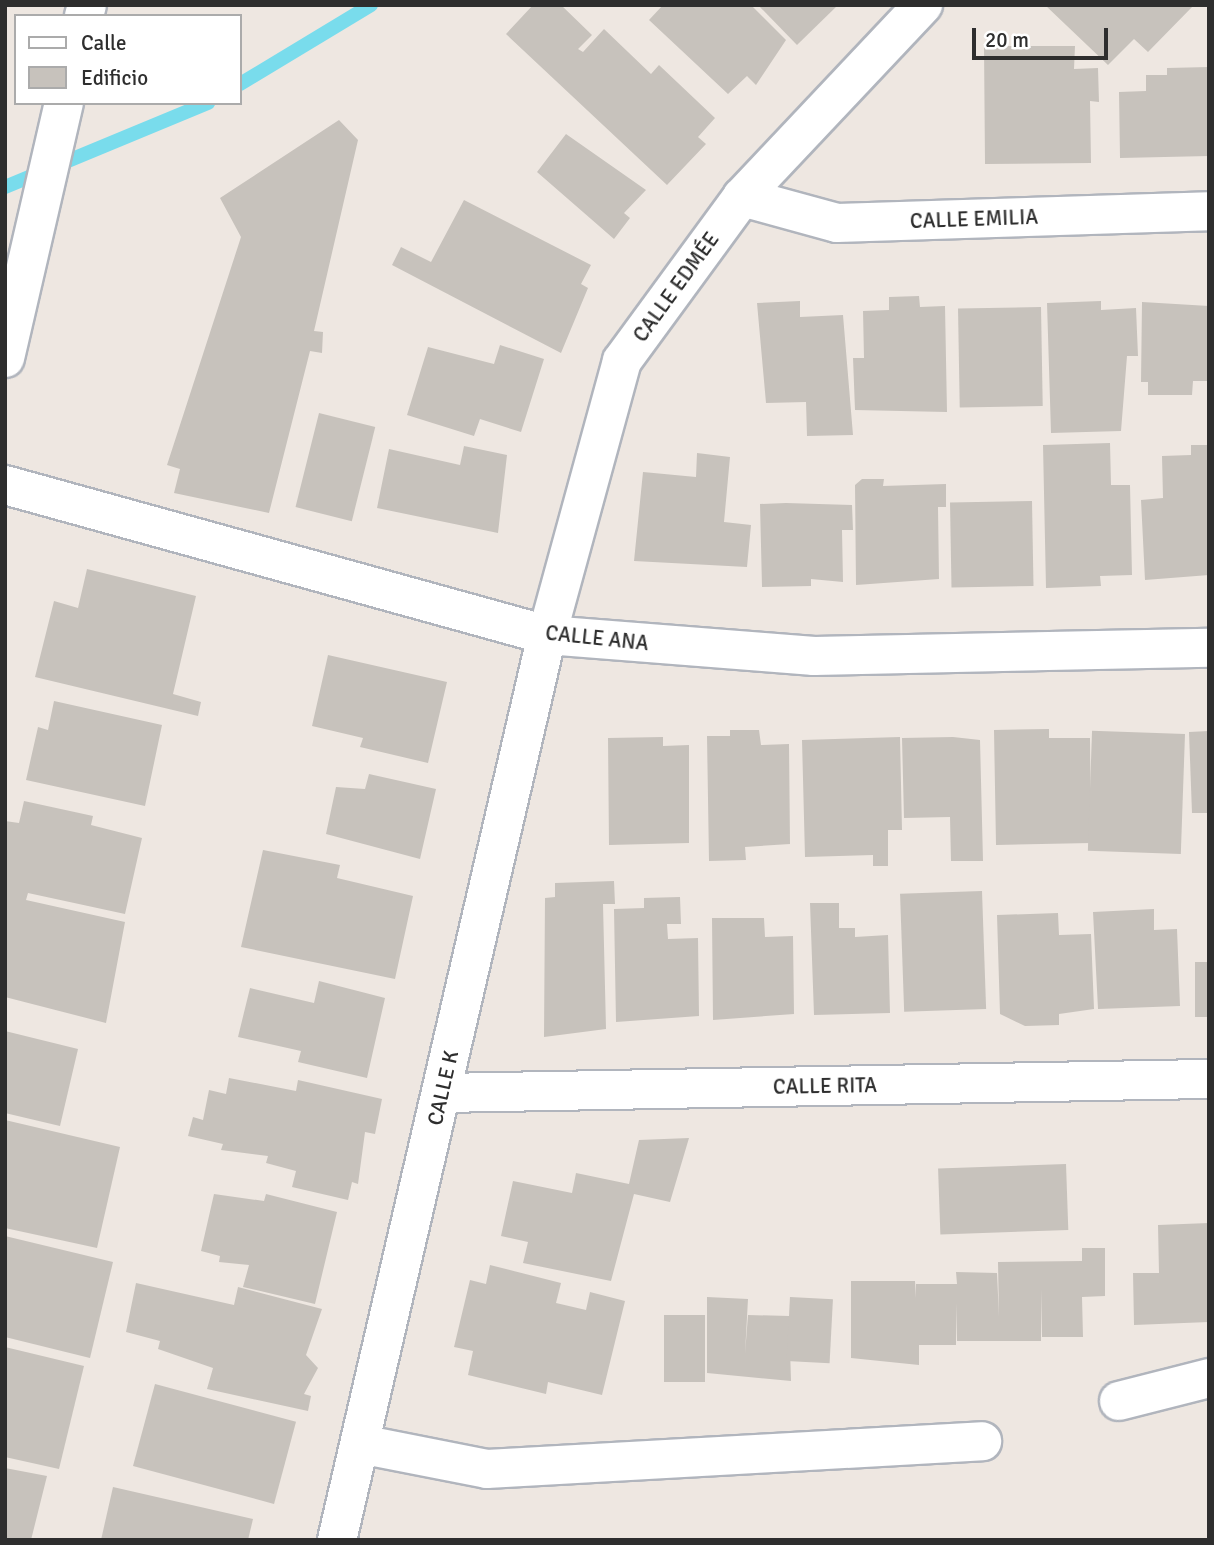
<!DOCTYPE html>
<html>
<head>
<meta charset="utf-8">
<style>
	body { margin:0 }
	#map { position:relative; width:1214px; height:1545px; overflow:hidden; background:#eee7e1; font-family:Signika,sans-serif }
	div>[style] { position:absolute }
	.stream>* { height:14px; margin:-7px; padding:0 7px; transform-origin:7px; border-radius:7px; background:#79dcec }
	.building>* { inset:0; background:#c7c2bc; transform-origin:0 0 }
	.roads { filter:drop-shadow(2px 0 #b1b5bd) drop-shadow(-2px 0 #b1b5bd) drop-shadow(0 2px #b1b5bd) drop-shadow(0 -2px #b1b5bd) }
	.minor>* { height:38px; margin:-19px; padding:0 19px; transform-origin:19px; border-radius:19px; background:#fff }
	.tertiary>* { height:38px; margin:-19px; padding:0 19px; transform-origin:19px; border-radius:19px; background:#fff }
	span { translate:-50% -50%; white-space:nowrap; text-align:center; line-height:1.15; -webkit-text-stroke:5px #fff; paint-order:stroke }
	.street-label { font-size:21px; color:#2e2e2e }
	.frame { position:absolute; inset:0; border:7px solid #2e2e2e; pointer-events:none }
	.legend { position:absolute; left:14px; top:14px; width:228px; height:91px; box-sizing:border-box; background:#fff; border:2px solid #ababab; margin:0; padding:9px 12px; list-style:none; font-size:21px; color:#2e2e2e }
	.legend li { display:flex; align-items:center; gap:14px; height:35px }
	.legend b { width:35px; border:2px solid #ababab }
	.scale { position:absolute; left:972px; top:28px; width:136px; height:32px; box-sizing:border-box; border:4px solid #2e2e2e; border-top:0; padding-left:9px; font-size:21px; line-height:24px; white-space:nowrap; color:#2e2e2e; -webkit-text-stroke:5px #fff; paint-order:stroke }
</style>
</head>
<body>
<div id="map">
	<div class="stream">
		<div style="left:240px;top:84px;width:153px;rotate:-31.1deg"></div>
		<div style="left:5px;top:187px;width:220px;rotate:-22.5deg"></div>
	</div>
	<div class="building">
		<div style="clip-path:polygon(533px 5px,561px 5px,592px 35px,578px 49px,583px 52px,604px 29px,651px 74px,659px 65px,715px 118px,698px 137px,706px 144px,667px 185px,506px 34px)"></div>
		<div style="clip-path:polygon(663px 5px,751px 5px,786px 40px,756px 85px,747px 76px,728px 94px,649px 20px)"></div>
		<div style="clip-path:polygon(758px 5px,838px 5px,797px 45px)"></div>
		<div style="clip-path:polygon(1045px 5px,1194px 5px,1148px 52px,1134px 39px,1108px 65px)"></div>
		<div style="clip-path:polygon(984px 46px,1075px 46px,1074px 69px,1098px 68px,1099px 102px,1090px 101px,1091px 163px,985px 164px)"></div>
		<div style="clip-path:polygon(1209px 67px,1209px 156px,1120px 158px,1119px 92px,1146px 91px,1146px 75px,1167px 75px,1167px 68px)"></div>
		<div style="clip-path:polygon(339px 120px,358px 140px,314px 331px,323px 332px,322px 353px,310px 351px,269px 513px,174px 493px,180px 469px,167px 465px,241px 237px,220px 198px)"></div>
		<div style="clip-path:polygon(566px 134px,646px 190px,624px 213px,630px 218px,614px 239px,537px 172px)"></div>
		<div style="clip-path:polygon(464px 200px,591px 265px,581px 284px,588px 288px,561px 353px,392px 265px,401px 247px,431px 262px)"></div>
		<div style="clip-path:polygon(919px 296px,920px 307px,945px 306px,947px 412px,855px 410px,853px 358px,864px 358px,863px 311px,889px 310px,889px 297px)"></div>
		<div style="clip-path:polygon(800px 301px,800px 317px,843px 315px,853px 435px,807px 436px,806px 402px,766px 403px,757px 303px)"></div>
		<div style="clip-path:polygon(1101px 301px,1101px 310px,1136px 308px,1138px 356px,1127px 356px,1121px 431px,1051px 433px,1047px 303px)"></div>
		<div style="clip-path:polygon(1142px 302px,1209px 306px,1209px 381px,1193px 381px,1192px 395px,1148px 395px,1148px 382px,1141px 382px)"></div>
		<div style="left:1041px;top:307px;width:99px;height:83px;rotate:89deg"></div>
		<div style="clip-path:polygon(500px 345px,544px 359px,521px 432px,480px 419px,474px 436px,407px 415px,428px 347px,494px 364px)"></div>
		<div style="left:319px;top:413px;width:58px;height:97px;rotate:14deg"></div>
		<div style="clip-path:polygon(1110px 443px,1111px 485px,1130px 485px,1132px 575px,1100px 576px,1101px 586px,1046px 588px,1043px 445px)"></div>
		<div style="clip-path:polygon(1191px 445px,1207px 445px,1209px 456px,1209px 575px,1145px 580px,1141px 500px,1163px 498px,1162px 456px,1191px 455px)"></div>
		<div style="clip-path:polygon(464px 446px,507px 455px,498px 533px,377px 508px,389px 449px,460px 465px)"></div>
		<div style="clip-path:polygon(697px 453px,730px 457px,724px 522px,751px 525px,747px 567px,634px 561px,643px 472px,696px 477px)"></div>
		<div style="clip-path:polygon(862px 479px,884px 479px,883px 486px,946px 484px,946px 507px,938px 507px,939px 579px,856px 585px,855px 485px)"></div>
		<div style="left:1032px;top:501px;width:85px;height:82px;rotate:89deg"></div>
		<div style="clip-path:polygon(786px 503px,852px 505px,853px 530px,842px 530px,843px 582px,811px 579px,811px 586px,762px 587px,760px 504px)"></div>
		<div style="clip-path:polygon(87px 569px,196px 596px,173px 694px,201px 702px,198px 716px,35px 677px,54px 601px,78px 608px)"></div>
		<div style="clip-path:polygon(328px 655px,447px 682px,428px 763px,360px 747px,363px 738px,312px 726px)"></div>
		<div style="clip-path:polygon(54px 701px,162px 725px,145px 806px,26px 780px,38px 727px,48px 730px)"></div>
		<div style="clip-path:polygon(1049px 729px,1049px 738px,1090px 738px,1091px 843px,996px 845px,994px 730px)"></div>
		<div style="clip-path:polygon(730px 730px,759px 730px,761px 745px,789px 744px,790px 844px,745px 847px,746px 860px,709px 861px,707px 736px,730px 736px)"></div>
		<div style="clip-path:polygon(1209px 731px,1209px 813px,1192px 813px,1189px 732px)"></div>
		<div style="left:1185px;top:734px;width:120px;height:93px;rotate:92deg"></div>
		<div style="clip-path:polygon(663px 737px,663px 746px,689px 745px,689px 843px,609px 845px,608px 738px)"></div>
		<div style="clip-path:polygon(900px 737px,902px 830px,888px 830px,888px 866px,873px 866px,873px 855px,805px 857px,802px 740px)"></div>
		<div style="clip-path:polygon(953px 737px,980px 740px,983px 861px,951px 861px,950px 817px,904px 818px,902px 738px)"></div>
		<div style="clip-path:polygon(369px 774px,436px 789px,420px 859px,326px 834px,336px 787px,365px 789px)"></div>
		<div style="clip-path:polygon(24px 801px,93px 816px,91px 825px,142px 838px,125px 914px,28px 893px,26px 900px,125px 922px,106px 1023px,5px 997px,5px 821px,19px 823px)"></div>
		<div style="clip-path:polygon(263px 850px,340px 865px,337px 878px,413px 896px,395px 979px,241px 947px)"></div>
		<div style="clip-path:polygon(614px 881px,615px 904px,603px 904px,606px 1029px,544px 1037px,545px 898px,555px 897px,555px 883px)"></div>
		<div style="left:982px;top:891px;width:118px;height:82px;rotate:88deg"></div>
		<div style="clip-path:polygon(680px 897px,681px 924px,667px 924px,668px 939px,698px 938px,699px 1016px,616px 1022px,614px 909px,644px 908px,644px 898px)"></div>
		<div style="clip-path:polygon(810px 903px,839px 903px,839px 928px,855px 928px,855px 937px,888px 935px,890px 1013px,814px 1015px)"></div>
		<div style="clip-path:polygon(1154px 909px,1154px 930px,1177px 929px,1180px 1006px,1098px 1009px,1093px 912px)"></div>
		<div style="clip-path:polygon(1058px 913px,1059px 935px,1091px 934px,1094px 1009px,1059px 1014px,1059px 1025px,1025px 1026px,1000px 1014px,997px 915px)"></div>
		<div style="clip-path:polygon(712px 918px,764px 918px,765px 937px,793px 936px,794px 1014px,713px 1020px)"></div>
		<div style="left:1195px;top:962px;width:14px;height:55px"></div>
		<div style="clip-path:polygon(319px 981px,385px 998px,367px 1078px,298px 1062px,301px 1051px,238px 1037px,250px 988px,314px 1003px)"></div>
		<div style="clip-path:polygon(5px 1031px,78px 1049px,60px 1126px,5px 1113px)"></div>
		<div style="clip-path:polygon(229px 1078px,296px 1091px,298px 1080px,382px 1099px,375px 1134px,365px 1132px,358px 1184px,352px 1182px,348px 1200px,292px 1187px,296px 1171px,266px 1163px,268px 1156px,221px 1150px,223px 1144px,188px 1136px,193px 1117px,203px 1120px,209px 1090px,226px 1094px)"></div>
		<div style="clip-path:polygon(5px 1120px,120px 1147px,97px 1248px,5px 1228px)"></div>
		<div style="clip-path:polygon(689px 1138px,670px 1202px,634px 1194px,611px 1281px,523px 1263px,528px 1242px,501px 1236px,513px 1181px,572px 1193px,576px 1173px,629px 1184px,639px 1140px)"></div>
		<div style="left:1066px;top:1164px;width:66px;height:128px;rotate:88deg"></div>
		<div style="clip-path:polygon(214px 1194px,264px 1201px,266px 1194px,337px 1212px,315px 1304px,243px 1287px,249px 1265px,219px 1262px,220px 1256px,201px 1251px)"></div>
		<div style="clip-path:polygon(1209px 1223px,1209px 1322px,1134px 1325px,1133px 1273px,1159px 1273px,1158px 1225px)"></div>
		<div style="clip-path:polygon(5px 1236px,113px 1262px,90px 1358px,5px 1337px)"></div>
		<div style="clip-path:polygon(1082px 1248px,1105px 1248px,1105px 1296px,1082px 1297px,1083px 1337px,1042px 1337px,1041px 1289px,1041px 1341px,957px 1341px,956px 1303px,956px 1345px,919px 1345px,919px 1365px,851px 1358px,851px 1281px,915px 1281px,916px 1298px,916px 1284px,957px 1284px,956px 1272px,997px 1273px,999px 1317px,998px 1262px,1082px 1261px)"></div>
		<div style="clip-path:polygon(490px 1265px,561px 1283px,556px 1303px,586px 1310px,590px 1292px,625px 1301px,602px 1395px,548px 1382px,546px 1394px,468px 1375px,473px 1351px,454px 1347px,470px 1280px,486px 1284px)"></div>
		<div style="clip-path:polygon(136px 1283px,234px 1305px,238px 1287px,322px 1309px,306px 1355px,318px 1368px,304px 1394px,311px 1396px,308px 1411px,207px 1389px,213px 1368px,158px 1349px,160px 1341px,126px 1332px)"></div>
		<div style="clip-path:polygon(707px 1297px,748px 1299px,745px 1354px,748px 1315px,789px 1316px,791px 1381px,707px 1373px)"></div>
		<div style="left:790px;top:1297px;width:43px;height:64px;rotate:3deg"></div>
		<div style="left:705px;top:1315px;width:67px;height:41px;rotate:90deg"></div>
		<div style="clip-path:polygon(5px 1347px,84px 1366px,59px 1469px,5px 1457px)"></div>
		<div style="left:155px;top:1384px;width:146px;height:85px;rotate:15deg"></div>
		<div style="clip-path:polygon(5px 1468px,47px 1476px,31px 1540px,5px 1540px)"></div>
		<div style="clip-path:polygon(113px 1487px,253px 1519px,248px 1540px,101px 1540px)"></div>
	</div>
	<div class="roads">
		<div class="minor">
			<div style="left:742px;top:197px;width:98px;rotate:15.3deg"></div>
			<div style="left:837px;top:223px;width:372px;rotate:-1.8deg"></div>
			<div style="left:5px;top:485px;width:562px;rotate:15.47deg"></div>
			<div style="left:547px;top:635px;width:268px;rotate:4.5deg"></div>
			<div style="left:814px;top:656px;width:395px;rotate:-1.2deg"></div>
			<div style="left:442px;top:1093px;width:767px;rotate:-1.05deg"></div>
			<div style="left:1119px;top:1401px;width:93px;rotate:-14.3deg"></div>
			<div style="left:360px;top:1444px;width:129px;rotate:11.1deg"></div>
			<div style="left:487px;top:1469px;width:496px;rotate:-3.2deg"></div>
			<div style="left:337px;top:1540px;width:929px;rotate:-76.94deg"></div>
			<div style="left:547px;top:635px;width:284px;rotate:-74.7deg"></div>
			<div style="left:622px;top:361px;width:203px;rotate:-53.8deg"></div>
			<div style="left:742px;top:197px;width:264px;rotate:-46.7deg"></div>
		</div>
		<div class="tertiary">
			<div style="left:84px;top:16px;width:11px;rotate:-75deg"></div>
			<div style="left:5px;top:358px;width:262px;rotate:-77deg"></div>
		</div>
	</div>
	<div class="street-label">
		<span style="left:974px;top:219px;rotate:-2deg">CALLE EMILIA</span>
		<span style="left:676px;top:287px;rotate:-54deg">CALLE EDMÉE</span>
		<span style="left:597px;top:638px;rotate:6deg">CALLE ANA</span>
		<span style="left:825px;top:1086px;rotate:-1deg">CALLE RITA</span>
		<span style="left:443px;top:1088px;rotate:-77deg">CALLE K</span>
	</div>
	<div class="frame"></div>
	<ul class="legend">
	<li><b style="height:9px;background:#fff"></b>Calle</li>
	<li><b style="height:19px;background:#c7c2bc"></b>Edificio</li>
	</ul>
	<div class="scale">20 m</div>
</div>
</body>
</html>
